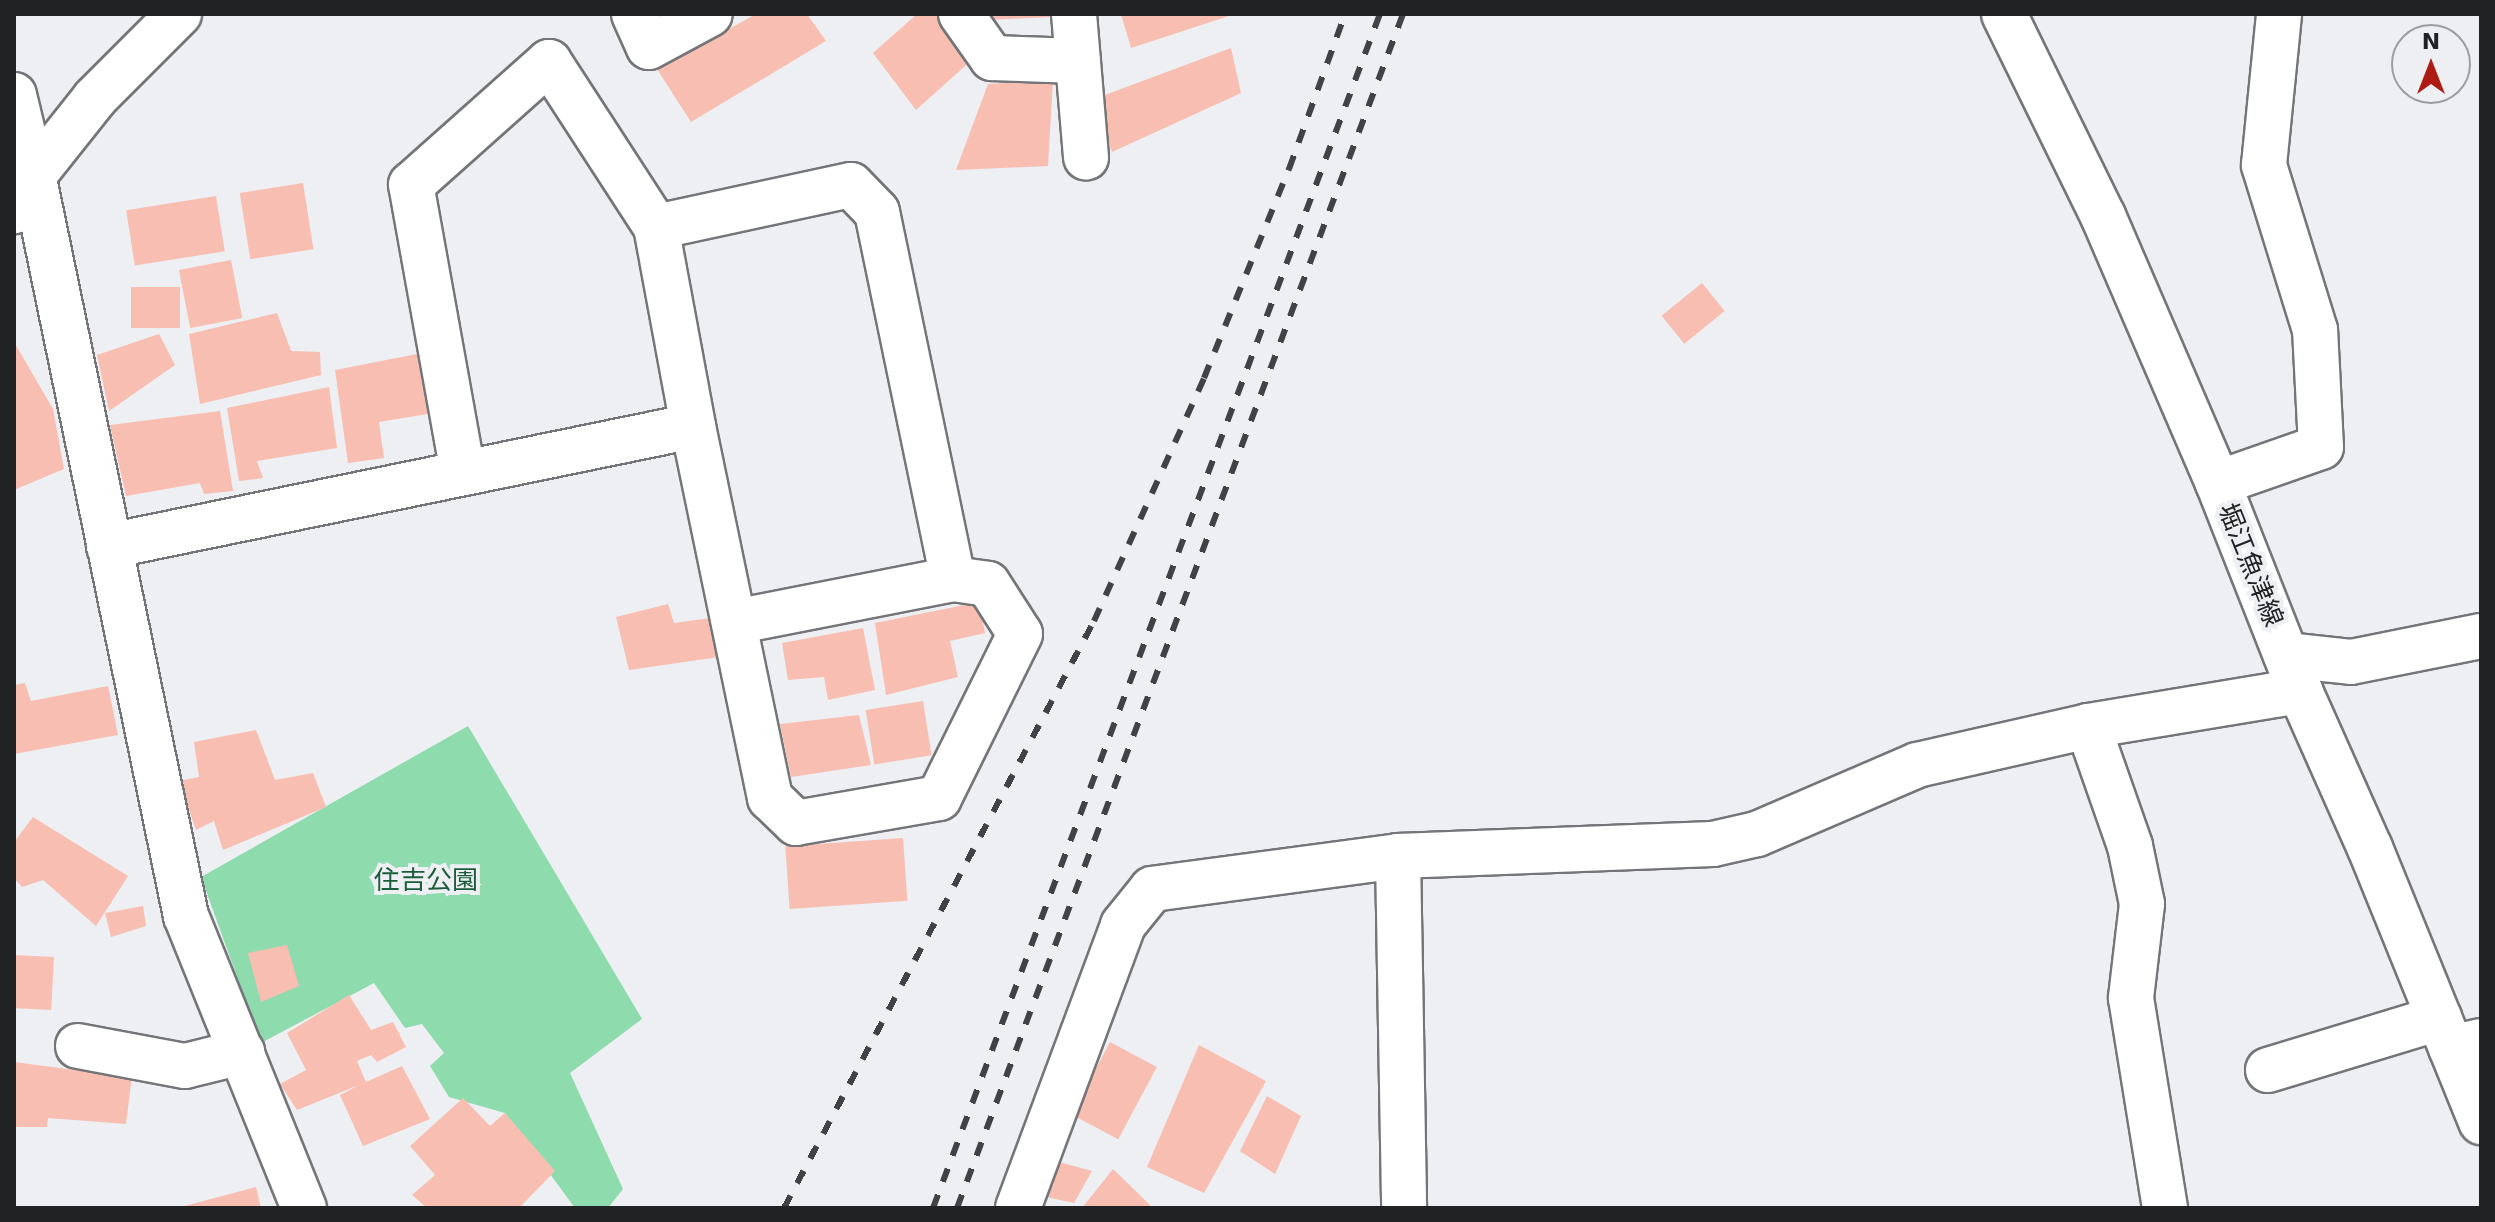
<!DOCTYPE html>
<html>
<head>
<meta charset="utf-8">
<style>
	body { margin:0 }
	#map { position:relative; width:2495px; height:1222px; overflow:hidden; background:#edeff2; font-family:"DejaVu Sans","Noto Sans JP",sans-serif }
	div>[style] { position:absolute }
	.green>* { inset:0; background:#8edbad }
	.building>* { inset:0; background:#f8beb2; transform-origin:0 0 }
	.roads { filter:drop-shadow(2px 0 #737578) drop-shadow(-2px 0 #737578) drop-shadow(0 2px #737578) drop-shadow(0 -2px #737578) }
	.minor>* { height:44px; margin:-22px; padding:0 22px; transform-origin:22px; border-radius:22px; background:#fff }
	.major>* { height:44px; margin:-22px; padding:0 22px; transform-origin:22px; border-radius:22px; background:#fff }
	.rail>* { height:6px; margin-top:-3px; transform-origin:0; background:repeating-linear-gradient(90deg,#414244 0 14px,transparent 0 28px) }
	span { translate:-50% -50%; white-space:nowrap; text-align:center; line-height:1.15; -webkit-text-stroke:8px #edeff2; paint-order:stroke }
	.street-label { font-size:26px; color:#212223 }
	.park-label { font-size:26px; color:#1a5d3b }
	.frame { position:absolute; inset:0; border:16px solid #212223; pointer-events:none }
	.north { position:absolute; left:2391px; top:24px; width:80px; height:80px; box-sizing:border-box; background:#edeff2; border:2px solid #9b9d9f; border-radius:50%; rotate:0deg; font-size:22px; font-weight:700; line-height:32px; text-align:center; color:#212223 }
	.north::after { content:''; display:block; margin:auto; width:28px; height:36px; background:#ac1c13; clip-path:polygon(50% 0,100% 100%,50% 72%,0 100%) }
</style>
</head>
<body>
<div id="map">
	<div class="green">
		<div style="clip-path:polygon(468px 726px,642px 1019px,570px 1073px,623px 1189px,608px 1208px,575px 1208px,505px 1113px,449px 1097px,430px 1066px,444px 1053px,422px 1024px,405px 1028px,374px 983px,261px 1043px,201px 877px)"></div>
	</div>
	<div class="building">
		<div style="clip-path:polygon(756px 14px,807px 14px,826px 41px,691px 122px,657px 69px)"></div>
		<div style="clip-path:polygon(917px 14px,936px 14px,974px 58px,916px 110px,873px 53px)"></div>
		<div style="clip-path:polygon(983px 14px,1052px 14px,1052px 17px,987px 20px)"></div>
		<div style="clip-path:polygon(1121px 14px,1232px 14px,1232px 15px,1131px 48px)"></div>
		<div style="clip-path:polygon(1231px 48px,1241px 93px,1112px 152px,1094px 99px)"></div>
		<div style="clip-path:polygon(1053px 80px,1048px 166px,956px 170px,988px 84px)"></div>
		<div style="left:303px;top:183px;width:67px;height:64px;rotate:81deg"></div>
		<div style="left:216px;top:196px;width:56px;height:91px;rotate:81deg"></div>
		<div style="left:231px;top:260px;width:59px;height:53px;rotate:79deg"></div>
		<div style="left:1702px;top:283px;width:36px;height:52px;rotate:51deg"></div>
		<div style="left:131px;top:287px;width:49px;height:41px"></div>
		<div style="clip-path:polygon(277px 313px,291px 351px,320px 352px,321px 375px,200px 404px,189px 334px)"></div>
		<div style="clip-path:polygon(159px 334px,175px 365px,109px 411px,97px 355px)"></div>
		<div style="clip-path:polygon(14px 342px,53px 409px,64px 469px,14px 490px)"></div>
		<div style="clip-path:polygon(417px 354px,428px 414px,379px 422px,384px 458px,348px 463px,335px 370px)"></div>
		<div style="clip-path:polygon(329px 387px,337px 448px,257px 461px,263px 478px,239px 481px,227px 408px)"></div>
		<div style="clip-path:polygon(220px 411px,233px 491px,204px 494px,200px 483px,126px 496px,110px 425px)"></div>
		<div style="clip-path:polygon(979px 602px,985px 633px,950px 641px,958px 677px,886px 695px,875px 623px)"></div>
		<div style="clip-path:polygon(668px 604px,674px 623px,711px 618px,719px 657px,629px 670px,616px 617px)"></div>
		<div style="clip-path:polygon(863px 628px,875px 690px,828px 700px,824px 677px,788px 680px,782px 643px)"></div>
		<div style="clip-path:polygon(25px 683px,31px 701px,108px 686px,118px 735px,14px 754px,14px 685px)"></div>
		<div style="left:923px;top:701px;width:55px;height:58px;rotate:81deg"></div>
		<div style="clip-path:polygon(859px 715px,871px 765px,791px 777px,780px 724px)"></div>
		<div style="clip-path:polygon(256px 730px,275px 780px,313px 773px,326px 807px,223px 850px,214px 821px,196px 830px,179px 781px,199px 777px,194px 742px)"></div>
		<div style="clip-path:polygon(33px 817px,128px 876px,96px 926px,43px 880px,22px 887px,14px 878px,14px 842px)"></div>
		<div style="left:903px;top:838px;width:63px;height:118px;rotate:86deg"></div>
		<div style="clip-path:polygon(143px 906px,146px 926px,111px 937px,105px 913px)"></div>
		<div style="clip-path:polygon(287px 945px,299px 986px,261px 1002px,248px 953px)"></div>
		<div style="left:14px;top:955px;width:40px;height:53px;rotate:3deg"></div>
		<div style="clip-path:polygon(349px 995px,371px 1030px,393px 1022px,406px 1047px,377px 1062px,371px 1055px,357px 1061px,366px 1082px,402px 1066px,430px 1119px,363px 1146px,340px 1095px,359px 1085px,297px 1110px,280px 1084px,306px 1070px,287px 1033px)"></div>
		<div style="left:1110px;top:1042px;width:53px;height:82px;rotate:28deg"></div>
		<div style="clip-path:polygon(1199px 1045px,1266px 1081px,1204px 1193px,1147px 1167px)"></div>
		<div style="clip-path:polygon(88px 1061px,133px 1067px,126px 1124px,48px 1118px,47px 1127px,14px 1127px,14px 1062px,82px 1071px)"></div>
		<div style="clip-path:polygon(1267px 1096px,1301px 1116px,1275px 1174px,1240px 1151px)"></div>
		<div style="clip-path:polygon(463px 1098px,490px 1126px,505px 1113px,555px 1171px,519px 1208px,427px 1208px,412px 1195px,435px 1175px,410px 1146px)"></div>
		<div style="clip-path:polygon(1048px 1159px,1092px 1171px,1074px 1203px,1037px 1195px)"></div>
		<div style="clip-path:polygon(1113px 1169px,1150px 1205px,1147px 1208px,1082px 1208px)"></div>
		<div style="clip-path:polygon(256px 1187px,261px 1208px,181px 1208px,181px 1207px)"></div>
	</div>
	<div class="roads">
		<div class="minor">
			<div style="left:634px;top:14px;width:36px;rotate:66deg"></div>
			<div style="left:649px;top:47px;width:69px;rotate:-28.4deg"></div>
			<div style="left:961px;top:14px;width:54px;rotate:54.8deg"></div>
			<div style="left:992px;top:58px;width:86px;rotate:2deg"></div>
			<div style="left:1074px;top:14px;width:144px;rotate:85.2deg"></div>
			<div style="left:34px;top:179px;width:753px;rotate:78.35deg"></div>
			<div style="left:186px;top:916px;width:315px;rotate:68deg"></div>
			<div style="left:14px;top:200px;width:130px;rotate:-51.5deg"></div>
			<div style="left:95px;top:98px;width:119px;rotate:-45deg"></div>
			<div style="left:463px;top:473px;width:293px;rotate:-100.2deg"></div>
			<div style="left:411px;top:185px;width:185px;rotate:-41.7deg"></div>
			<div style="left:549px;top:62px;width:197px;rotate:57deg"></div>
			<div style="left:656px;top:227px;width:199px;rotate:-12.2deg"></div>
			<div style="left:851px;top:185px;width:37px;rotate:46deg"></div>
			<div style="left:877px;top:212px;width:375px;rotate:78.3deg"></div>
			<div style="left:953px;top:579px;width:35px;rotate:8deg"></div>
			<div style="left:988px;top:584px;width:59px;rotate:57.4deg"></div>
			<div style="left:1020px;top:634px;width:183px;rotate:116.3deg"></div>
			<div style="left:939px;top:798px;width:145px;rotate:170.1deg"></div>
			<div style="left:796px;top:823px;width:36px;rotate:-136deg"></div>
			<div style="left:770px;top:798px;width:380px;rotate:-101.7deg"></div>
			<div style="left:2218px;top:483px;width:109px;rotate:-19.3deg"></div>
			<div style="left:2321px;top:447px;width:117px;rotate:-92.9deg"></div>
			<div style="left:2315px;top:330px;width:173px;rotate:-107.2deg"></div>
			<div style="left:2264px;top:165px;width:152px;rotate:-84.3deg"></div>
			<div style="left:109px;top:546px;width:596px;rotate:-11.61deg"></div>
			<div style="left:693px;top:426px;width:202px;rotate:-100.5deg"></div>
			<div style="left:734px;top:622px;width:223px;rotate:-11.1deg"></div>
			<div style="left:2286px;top:655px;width:65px;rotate:6.1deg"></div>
			<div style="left:2351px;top:662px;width:133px;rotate:-11.3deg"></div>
			<div style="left:2088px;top:726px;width:127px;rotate:70.7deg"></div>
			<div style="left:2130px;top:846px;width:59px;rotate:78.3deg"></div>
			<div style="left:2142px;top:904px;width:95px;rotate:96.7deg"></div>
			<div style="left:2131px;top:998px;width:213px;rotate:80.8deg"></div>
			<div style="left:1398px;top:856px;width:352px;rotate:89deg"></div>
			<div style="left:78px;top:1046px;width:109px;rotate:10.6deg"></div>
			<div style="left:185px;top:1066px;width:59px;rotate:-13.8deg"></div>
			<div style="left:2451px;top:1048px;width:31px;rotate:-13deg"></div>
			<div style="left:2268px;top:1070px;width:179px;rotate:-16.9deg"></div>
			<div style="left:1018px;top:1208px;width:302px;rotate:-69.6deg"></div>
			<div style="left:1123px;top:925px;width:46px;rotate:-51.1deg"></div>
			<div style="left:1152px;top:889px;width:248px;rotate:-7.6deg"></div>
			<div style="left:1398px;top:856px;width:315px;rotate:-2.2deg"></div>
			<div style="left:1713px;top:844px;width:45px;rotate:-12.8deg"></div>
			<div style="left:1757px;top:834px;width:174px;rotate:-23.3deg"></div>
			<div style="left:1917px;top:765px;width:175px;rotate:-12.8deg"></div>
			<div style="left:2088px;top:726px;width:215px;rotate:-9.4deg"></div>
		</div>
		<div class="major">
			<div style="left:2004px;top:14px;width:225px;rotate:63.9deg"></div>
			<div style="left:2103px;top:216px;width:291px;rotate:66.7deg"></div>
			<div style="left:2218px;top:483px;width:224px;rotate:68.5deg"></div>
			<div style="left:2300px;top:691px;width:172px;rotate:66deg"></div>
			<div style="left:2370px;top:848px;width:296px;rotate:67.9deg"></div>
			<div style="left:14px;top:95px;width:86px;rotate:76.6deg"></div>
			<div style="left:34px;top:179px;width:38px;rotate:122deg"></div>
		</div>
	</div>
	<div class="rail">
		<div style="left:784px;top:1208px;width:664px;rotate:-62.16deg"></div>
		<div style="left:1094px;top:621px;width:267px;rotate:-65.6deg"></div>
		<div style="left:1204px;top:378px;width:226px;rotate:-67.9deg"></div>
		<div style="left:1289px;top:169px;width:165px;rotate:-70.1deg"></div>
		<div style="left:933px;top:1208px;width:1275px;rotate:-69.48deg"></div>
		<div style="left:957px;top:1208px;width:1275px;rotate:-69.52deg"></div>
	</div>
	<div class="street-label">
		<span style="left:2250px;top:565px;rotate:68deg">堀江魚津線</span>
	</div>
	<div class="park-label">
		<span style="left:426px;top:881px">住吉公園</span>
	</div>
	<div class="frame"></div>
	<div class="north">N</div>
</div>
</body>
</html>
